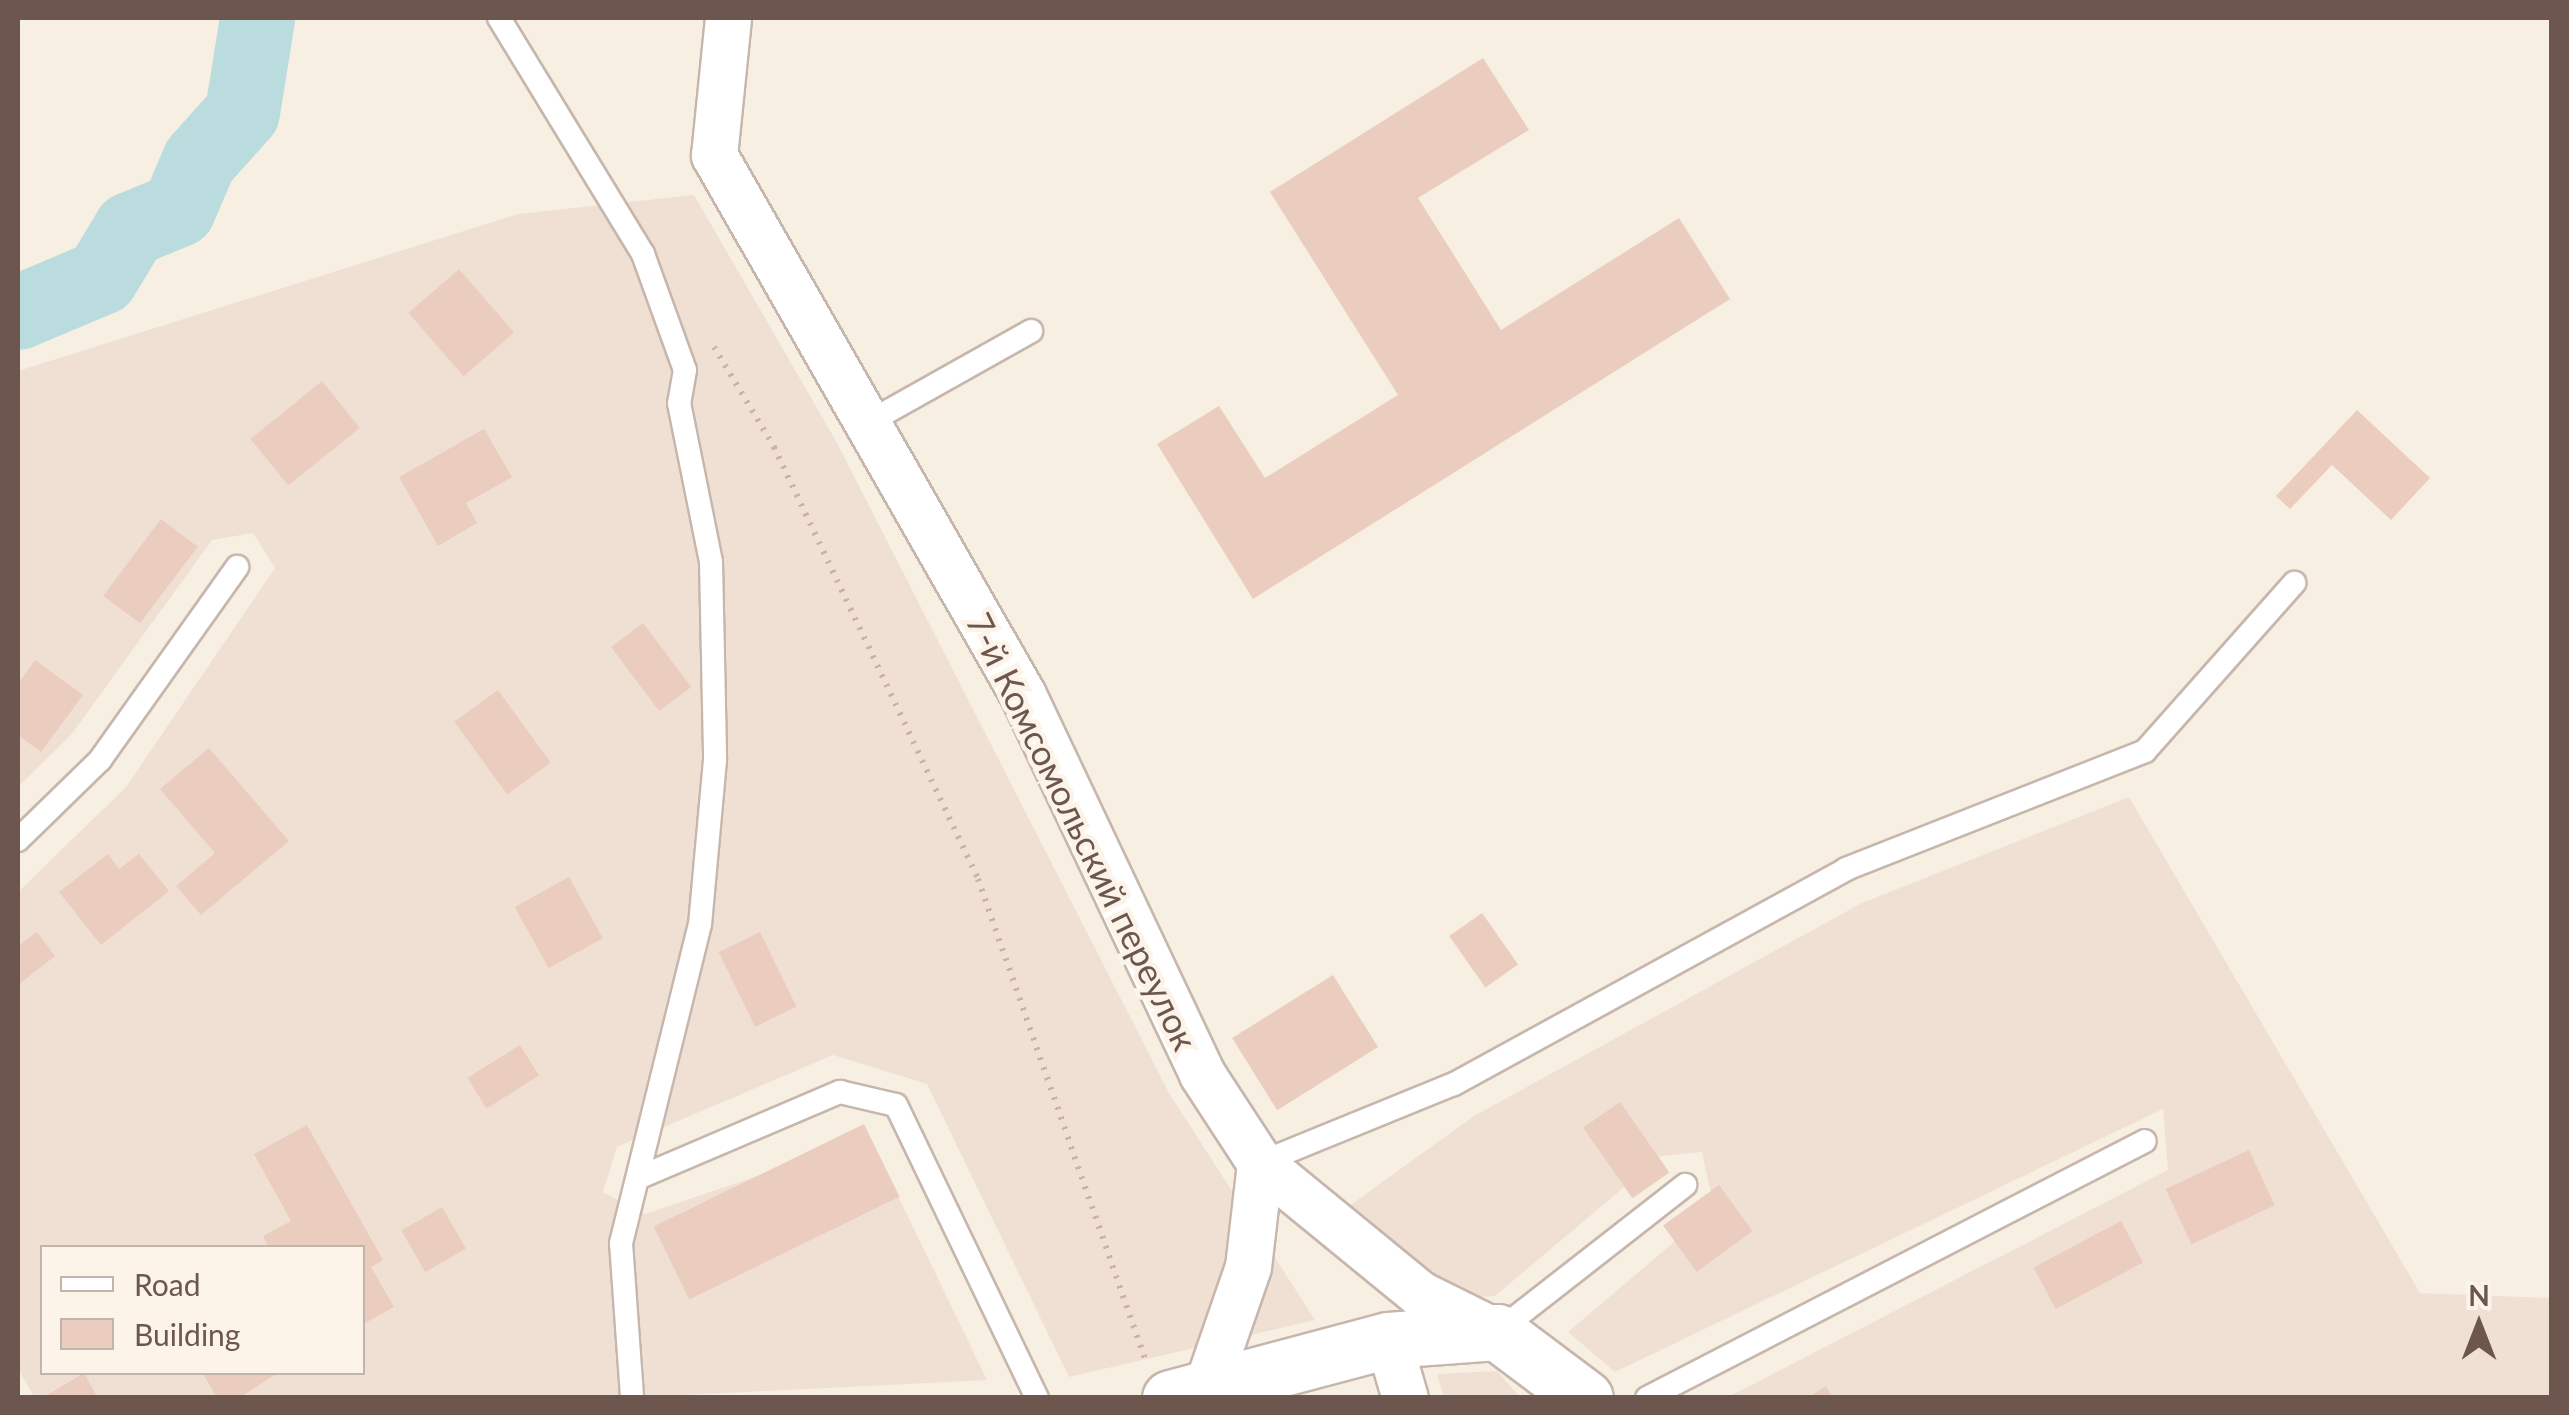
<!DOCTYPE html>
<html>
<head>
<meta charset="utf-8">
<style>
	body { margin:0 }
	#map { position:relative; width:2569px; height:1415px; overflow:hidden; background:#f8efe3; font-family:Lato,sans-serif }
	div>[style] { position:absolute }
	.residential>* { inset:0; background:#efe0d3 }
	.river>* { height:75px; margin:-37.5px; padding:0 37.5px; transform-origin:37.5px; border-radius:37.5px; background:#bbdcdf }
	.building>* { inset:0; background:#eacdbf; transform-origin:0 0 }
	.path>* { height:6px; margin-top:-3px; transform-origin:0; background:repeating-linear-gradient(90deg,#ceb1a3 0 2.5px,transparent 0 10.5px) }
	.roads { filter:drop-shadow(2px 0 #c7b6ac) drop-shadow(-2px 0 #c7b6ac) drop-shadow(0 2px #c7b6ac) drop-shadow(0 -2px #c7b6ac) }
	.service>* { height:22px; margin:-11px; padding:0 11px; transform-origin:11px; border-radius:11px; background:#fff }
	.minor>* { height:45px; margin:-22.5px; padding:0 22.5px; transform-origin:22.5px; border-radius:22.5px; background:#fff }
	.tertiary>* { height:55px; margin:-27.5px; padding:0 27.5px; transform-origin:27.5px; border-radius:27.5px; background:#fff }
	span { translate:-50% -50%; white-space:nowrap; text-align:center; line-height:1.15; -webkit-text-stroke:9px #fcf3e9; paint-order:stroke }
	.street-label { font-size:35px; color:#6c564d }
	.frame { position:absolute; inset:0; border:20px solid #6c564d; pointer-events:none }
	.legend { position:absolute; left:40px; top:1245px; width:325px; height:130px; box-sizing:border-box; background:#fcf3e9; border:2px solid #c2b4ab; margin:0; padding:12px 18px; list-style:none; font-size:30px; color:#6c564d }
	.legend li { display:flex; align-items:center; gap:20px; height:50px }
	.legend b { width:50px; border:2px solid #c2b4ab }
	.north { position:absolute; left:2429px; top:1275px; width:100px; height:100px; -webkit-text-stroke:8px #fcf3e9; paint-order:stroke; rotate:0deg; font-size:28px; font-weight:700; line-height:40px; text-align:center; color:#6c564d }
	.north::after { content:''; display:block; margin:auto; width:35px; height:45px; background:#6c564d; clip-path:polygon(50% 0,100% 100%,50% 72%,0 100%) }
</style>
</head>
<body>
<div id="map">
	<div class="residential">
		<div style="clip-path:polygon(evenodd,694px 195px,836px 441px,1169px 1093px,1315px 1320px,1069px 1377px,927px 1084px,833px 1055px,617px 1147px,603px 1192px,645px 1214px,870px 1138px,987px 1380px,626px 1398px,35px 1398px,18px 1369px,18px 892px,126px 787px,275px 568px,253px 533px,212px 540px,71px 735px,18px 787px,18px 371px,518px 214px,694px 195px,42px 1248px,362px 1248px,362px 1372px,42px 1372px,42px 1248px)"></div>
		<div style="clip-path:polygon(2129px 797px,2420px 1293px,2551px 1298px,2551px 1397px,1728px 1397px,2168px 1170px,2163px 1109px,1615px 1372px,1568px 1332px,1714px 1208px,1702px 1152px,1661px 1156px,1495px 1296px,1398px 1302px,1338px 1214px,1474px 1116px,1862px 903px)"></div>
		<div style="clip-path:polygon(1497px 1371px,1520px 1397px,1444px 1397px,1437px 1374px)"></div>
	</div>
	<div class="river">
		<div style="left:18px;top:312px;width:90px;rotate:-22.9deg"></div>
		<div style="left:101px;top:277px;width:56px;rotate:-58.9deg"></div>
		<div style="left:130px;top:229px;width:52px;rotate:-22.6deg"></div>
		<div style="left:178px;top:209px;width:53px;rotate:-66.8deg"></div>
		<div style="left:199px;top:160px;width:64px;rotate:-48.1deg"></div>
		<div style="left:242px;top:112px;width:95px;rotate:-80.9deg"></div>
	</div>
	<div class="building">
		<div style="clip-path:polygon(1483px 58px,1529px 130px,1418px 198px,1501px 330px,1679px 218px,1730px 299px,1253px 599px,1157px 444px,1219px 406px,1265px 478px,1398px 395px,1270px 192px)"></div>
		<div style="left:459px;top:269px;width:84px;height:67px;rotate:49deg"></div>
		<div style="left:322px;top:381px;width:60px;height:92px;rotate:51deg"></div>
		<div style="clip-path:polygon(2357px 410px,2430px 478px,2391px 520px,2332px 465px,2290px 509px,2276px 496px)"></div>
		<div style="clip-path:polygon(484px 429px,512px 477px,466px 503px,477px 523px,438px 546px,399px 477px)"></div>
		<div style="left:161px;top:519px;width:46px;height:96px;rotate:37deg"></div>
		<div style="left:643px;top:623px;width:80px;height:40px;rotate:53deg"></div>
		<div style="clip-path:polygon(35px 660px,83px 695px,41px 752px,18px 735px,18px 684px)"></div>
		<div style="left:498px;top:690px;width:90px;height:54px;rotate:54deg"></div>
		<div style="clip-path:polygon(209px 748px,289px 841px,201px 915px,176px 886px,215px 853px,160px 789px)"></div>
		<div style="clip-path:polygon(108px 854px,119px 869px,139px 854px,169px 891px,101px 945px,59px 892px)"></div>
		<div style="left:569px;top:877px;width:70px;height:62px;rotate:61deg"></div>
		<div style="left:1482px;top:913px;width:63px;height:40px;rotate:55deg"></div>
		<div style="clip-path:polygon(37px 932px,55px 956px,18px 985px,18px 946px)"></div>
		<div style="left:760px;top:932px;width:83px;height:46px;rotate:64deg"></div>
		<div style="left:1333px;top:975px;width:85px;height:119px;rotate:58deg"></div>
		<div style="left:520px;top:1045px;width:36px;height:62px;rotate:58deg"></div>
		<div style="left:1620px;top:1102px;width:86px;height:45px;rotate:55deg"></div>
		<div style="left:864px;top:1124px;width:81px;height:234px;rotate:64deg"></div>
		<div style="clip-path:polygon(307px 1125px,383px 1260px,371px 1267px,394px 1307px,365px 1323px,362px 1248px,269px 1248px,263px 1236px,291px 1221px,254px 1154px)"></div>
		<div style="left:2249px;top:1150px;width:61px;height:92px;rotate:65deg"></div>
		<div style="left:1719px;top:1185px;width:57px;height:69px;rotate:54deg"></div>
		<div style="left:442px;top:1207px;width:48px;height:47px;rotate:60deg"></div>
		<div style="left:2121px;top:1221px;width:47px;height:99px;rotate:62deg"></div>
		<div style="clip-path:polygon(202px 1372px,279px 1372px,239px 1398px,217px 1398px)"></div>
		<div style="clip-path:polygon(84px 1373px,98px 1398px,42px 1398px)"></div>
		<div style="clip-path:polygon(1826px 1386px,1833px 1398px,1808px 1398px)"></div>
	</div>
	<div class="path">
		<div style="left:714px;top:347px;width:117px;rotate:59deg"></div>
		<div style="left:774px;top:447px;width:478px;rotate:64.7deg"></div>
		<div style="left:978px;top:879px;width:508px;rotate:70.82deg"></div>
	</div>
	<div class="roads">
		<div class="service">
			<div style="left:499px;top:18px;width:276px;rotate:58.6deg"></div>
			<div style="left:643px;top:254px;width:123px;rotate:70.1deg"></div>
			<div style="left:685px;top:370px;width:34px;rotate:100deg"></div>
			<div style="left:679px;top:403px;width:162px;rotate:78.6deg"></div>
			<div style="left:711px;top:562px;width:198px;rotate:88.8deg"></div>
			<div style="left:715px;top:760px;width:165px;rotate:95.2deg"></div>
			<div style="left:700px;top:924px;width:329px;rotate:103.9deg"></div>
			<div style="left:621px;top:1243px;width:155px;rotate:85.9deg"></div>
			<div style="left:869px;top:422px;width:186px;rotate:-29.3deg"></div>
			<div style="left:18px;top:840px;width:115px;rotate:-44.3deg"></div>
			<div style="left:100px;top:760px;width:237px;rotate:-54.6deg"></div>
			<div style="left:1260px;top:1163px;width:209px;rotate:-22.2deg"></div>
			<div style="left:1454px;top:1084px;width:447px;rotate:-28.7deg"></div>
			<div style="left:1846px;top:869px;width:321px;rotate:-21.5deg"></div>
			<div style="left:2145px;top:751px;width:225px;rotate:-48.4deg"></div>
			<div style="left:638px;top:1178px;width:220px;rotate:-23.1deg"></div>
			<div style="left:840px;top:1092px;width:57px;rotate:13.1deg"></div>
			<div style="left:896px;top:1105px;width:325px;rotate:64.3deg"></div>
			<div style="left:1497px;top:1332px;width:239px;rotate:-38deg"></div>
			<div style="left:1647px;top:1398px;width:560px;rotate:-27.3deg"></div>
		</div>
		<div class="minor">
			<div style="left:728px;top:18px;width:138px;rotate:95.8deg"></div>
			<div style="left:714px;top:155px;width:622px;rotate:60.22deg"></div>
			<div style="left:1023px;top:695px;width:419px;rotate:64.7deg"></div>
			<div style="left:1202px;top:1074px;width:106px;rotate:56.9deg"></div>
			<div style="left:1260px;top:1163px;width:207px;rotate:39.3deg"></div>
			<div style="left:1420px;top:1294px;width:86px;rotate:26.3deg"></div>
			<div style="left:1388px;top:1340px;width:60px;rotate:73.7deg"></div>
			<div style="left:1205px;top:1391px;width:131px;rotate:-70.9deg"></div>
			<div style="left:1248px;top:1267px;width:105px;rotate:-83.4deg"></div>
		</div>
		<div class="tertiary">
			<div style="left:1170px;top:1398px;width:226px;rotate:-14.9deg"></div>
			<div style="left:1388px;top:1340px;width:109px;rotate:-4.2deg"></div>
			<div style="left:1497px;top:1332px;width:110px;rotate:36.9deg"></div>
		</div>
	</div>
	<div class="street-label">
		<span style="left:1083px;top:831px;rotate:64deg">7-й Комсомольский переулок</span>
	</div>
	<div class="frame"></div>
	<ul class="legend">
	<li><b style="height:12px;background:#fff"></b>Road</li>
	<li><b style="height:28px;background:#eacdbf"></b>Building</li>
	</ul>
	<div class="north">N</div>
</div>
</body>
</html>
